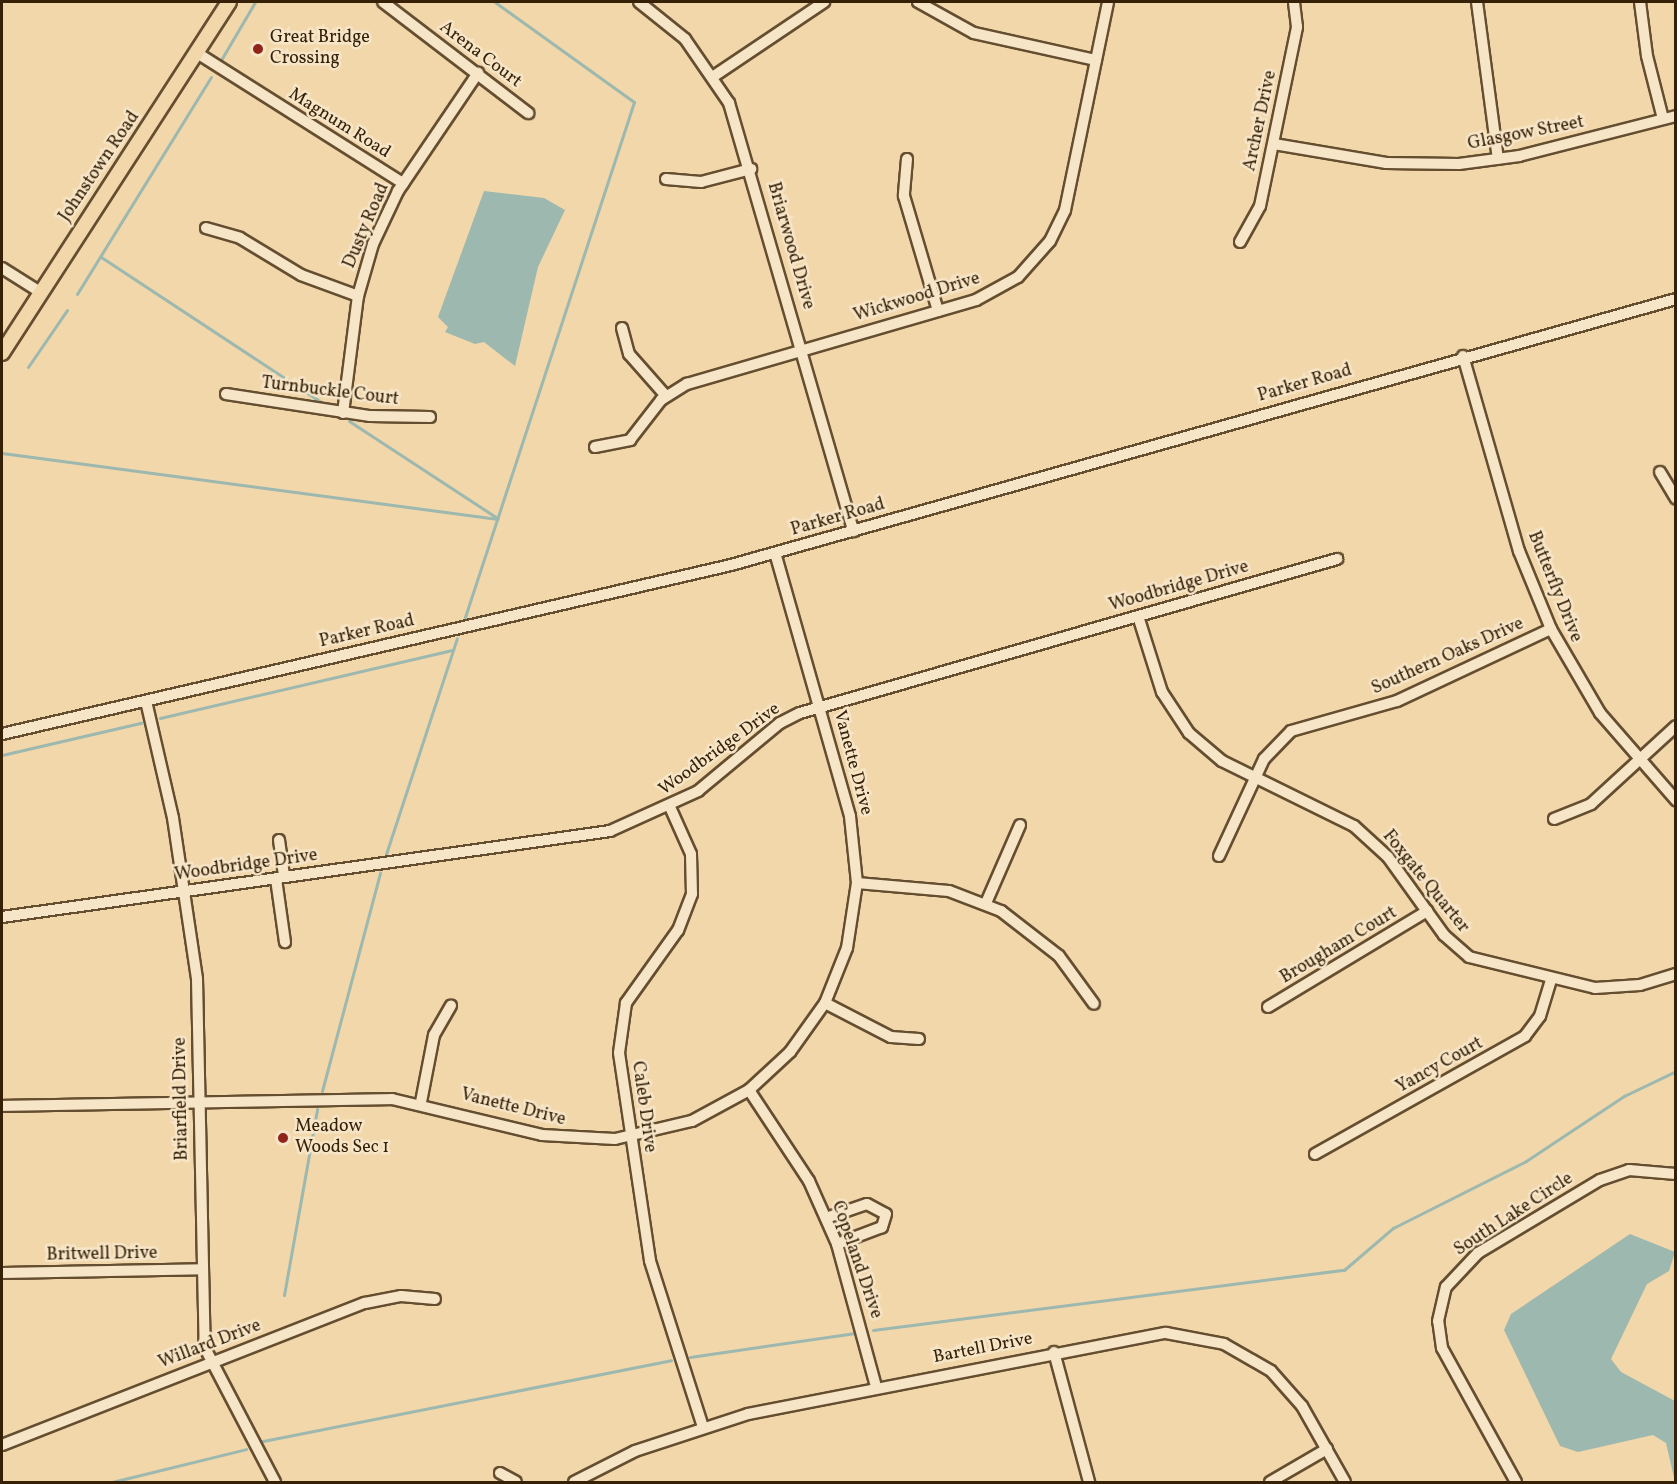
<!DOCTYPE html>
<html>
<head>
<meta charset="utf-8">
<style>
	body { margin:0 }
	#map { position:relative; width:1677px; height:1484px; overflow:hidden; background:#f2d7ab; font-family:Vollkorn,serif }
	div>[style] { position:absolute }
	.water>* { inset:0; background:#9cb8af }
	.stream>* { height:3px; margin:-1.5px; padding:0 1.5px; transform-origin:1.5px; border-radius:1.5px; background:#9cb8af }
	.roads { filter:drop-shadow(2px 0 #654e30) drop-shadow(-2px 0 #654e30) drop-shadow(0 2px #654e30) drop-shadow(0 -2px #654e30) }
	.minor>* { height:10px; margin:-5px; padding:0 5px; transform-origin:5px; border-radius:5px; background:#f7e5c8 }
	.major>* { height:14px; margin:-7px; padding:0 7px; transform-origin:7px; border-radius:7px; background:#f2d7ab }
	.dots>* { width:16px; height:16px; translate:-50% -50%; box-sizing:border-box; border:3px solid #f7e5c8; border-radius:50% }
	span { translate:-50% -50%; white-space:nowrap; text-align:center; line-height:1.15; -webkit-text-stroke:5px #f7e5c8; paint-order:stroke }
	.poi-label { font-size:18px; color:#362107 }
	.left { translate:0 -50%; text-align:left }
	.street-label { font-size:18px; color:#362107 }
	.frame { position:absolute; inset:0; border:3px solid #362107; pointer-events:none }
</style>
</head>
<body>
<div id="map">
	<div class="water">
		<div style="clip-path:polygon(484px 191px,544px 198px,565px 210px,538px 267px,515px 366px,484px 342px,475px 344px,445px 332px,448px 327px,438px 317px)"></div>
		<div style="clip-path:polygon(1630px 1234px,1675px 1252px,1669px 1271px,1647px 1284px,1611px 1359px,1621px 1372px,1675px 1401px,1675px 1482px,1666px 1443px,1653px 1435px,1578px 1452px,1560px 1446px,1504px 1330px,1511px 1314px)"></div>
	</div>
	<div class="stream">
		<div style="left:221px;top:60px;width:67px;rotate:-59.6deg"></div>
		<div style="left:101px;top:257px;width:263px;rotate:33.4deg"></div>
		<div style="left:77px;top:294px;width:255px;rotate:-58.3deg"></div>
		<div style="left:28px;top:367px;width:69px;rotate:-55.6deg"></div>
		<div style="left:349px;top:421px;width:177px;rotate:33.2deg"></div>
		<div style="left:2px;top:453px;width:500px;rotate:7.58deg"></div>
		<div style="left:465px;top:617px;width:542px;rotate:-71.83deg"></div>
		<div style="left:634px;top:102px;width:171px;rotate:-144.3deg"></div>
		<div style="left:160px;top:718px;width:301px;rotate:-13.1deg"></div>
		<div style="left:2px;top:755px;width:143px;rotate:-13deg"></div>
		<div style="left:386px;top:854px;width:227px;rotate:-71.8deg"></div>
		<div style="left:322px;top:1091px;width:226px;rotate:-75.1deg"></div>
		<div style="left:284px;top:1295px;width:189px;rotate:-79.9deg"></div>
		<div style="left:873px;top:1330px;width:475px;rotate:-7.3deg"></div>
		<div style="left:1344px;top:1270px;width:65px;rotate:-40.6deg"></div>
		<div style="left:1393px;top:1228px;width:149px;rotate:-26.7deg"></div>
		<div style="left:1526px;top:1161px;width:118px;rotate:-33.6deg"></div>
		<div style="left:1624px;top:1096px;width:58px;rotate:-25.7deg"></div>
		<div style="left:690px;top:1357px;width:167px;rotate:-8.3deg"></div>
		<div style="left:258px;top:1442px;width:421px;rotate:-11.2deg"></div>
		<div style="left:112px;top:1482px;width:138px;rotate:-13.8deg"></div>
	</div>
	<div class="roads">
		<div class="minor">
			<div style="left:383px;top:2px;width:183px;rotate:37.4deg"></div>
			<div style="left:639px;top:2px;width:59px;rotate:38.8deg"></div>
			<div style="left:685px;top:39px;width:78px;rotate:55.5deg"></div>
			<div style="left:729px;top:103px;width:446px;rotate:73.8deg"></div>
			<div style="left:918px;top:2px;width:64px;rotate:29deg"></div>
			<div style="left:974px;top:33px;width:125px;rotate:12.5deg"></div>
			<div style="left:1477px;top:2px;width:158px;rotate:82.4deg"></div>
			<div style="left:1640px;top:2px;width:54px;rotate:82.6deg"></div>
			<div style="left:1647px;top:56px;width:65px;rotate:75.7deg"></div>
			<div style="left:197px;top:53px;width:244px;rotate:32.3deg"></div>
			<div style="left:714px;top:76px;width:133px;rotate:-33.9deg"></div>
			<div style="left:1274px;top:144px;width:114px;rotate:9.6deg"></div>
			<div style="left:1386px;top:163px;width:73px;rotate:0.8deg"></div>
			<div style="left:1459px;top:164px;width:61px;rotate:-7.6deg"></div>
			<div style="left:1519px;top:156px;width:162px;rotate:-14.3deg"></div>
			<div style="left:907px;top:159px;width:37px;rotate:95deg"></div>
			<div style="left:904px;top:196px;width:120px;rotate:73.5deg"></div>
			<div style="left:666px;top:179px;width:35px;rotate:5deg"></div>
			<div style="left:701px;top:182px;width:52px;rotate:-14.6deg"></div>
			<div style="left:206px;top:228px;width:35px;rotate:16deg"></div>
			<div style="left:240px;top:238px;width:71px;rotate:31.2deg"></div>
			<div style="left:301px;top:275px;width:61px;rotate:20.2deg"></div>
			<div style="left:1240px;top:242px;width:41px;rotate:-60.9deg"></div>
			<div style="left:1260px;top:206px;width:183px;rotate:-78.3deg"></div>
			<div style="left:1297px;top:27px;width:25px;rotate:-97deg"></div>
			<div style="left:2px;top:268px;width:45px;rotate:32.3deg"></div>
			<div style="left:622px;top:328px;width:27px;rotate:75deg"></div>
			<div style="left:629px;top:354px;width:56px;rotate:48.6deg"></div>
			<div style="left:1463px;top:356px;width:203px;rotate:74deg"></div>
			<div style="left:1519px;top:551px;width:84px;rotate:67.7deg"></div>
			<div style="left:1551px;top:629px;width:97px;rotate:59.7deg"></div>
			<div style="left:1600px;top:713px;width:116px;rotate:48.9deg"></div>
			<div style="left:226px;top:394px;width:146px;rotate:8.7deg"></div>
			<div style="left:370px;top:416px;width:60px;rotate:1deg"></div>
			<div style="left:343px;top:413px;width:118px;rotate:-82.7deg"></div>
			<div style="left:358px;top:296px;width:54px;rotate:-73.9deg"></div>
			<div style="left:373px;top:244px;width:59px;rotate:-64.7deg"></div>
			<div style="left:398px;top:191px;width:143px;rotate:-55.9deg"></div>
			<div style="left:595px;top:447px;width:36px;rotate:-11deg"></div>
			<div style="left:630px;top:440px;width:51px;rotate:-52.2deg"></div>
			<div style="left:661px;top:400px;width:31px;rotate:-32deg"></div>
			<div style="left:687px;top:384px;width:301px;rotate:-16.2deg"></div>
			<div style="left:976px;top:300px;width:48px;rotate:-28.7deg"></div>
			<div style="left:1018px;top:277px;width:48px;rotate:-48.4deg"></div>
			<div style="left:1050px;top:241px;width:34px;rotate:-64deg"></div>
			<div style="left:1065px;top:210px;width:212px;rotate:-78.3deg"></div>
			<div style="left:1660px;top:472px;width:31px;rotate:59deg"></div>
			<div style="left:1138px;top:616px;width:80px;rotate:72.5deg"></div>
			<div style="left:1162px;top:692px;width:49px;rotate:56.6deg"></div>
			<div style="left:1189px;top:733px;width:43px;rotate:40.3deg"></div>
			<div style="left:1222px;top:761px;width:147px;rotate:26.2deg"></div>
			<div style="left:1354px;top:826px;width:46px;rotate:42.4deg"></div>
			<div style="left:1388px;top:857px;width:96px;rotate:54.3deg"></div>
			<div style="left:1444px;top:935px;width:33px;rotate:41deg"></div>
			<div style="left:1469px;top:957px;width:130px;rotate:13.8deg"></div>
			<div style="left:1595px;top:988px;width:45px;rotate:-3.8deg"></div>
			<div style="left:1640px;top:985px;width:38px;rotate:-17deg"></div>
			<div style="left:146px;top:701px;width:120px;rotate:77deg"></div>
			<div style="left:173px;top:818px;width:163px;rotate:81.5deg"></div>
			<div style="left:197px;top:979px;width:369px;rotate:88.8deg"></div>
			<div style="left:205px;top:1348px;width:151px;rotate:62.4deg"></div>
			<div style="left:2px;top:734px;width:748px;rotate:-13.05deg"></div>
			<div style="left:731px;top:565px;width:982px;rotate:-15.72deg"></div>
			<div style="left:670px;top:807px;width:51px;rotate:65.9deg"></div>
			<div style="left:691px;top:854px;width:40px;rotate:88.6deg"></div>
			<div style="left:692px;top:894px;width:39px;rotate:111deg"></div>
			<div style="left:678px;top:930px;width:90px;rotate:125.5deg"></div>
			<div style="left:626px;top:1003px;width:50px;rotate:98deg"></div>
			<div style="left:619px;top:1053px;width:210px;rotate:81.5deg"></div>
			<div style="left:650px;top:1261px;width:174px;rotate:72.3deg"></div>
			<div style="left:1554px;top:819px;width:40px;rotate:-22deg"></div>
			<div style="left:1591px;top:804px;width:115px;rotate:-42.5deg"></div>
			<div style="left:279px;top:840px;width:37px;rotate:82deg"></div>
			<div style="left:1219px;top:856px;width:107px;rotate:-65.1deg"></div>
			<div style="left:1264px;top:759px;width:39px;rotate:-46deg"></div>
			<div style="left:1291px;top:731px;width:110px;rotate:-15.8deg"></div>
			<div style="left:1397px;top:701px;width:170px;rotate:-25.1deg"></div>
			<div style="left:276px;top:879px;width:64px;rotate:81.9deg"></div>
			<div style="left:857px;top:883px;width:92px;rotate:5deg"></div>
			<div style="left:949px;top:891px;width:56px;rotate:21deg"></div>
			<div style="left:1001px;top:911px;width:73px;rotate:37.8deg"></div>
			<div style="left:1059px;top:956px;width:59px;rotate:53.9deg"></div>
			<div style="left:986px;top:903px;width:85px;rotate:-66.4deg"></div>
			<div style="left:2px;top:917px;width:614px;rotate:-8.05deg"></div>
			<div style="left:610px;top:831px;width:97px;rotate:-24.4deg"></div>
			<div style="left:698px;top:791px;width:107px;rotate:-39.7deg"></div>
			<div style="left:780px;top:723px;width:22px;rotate:-27deg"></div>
			<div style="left:800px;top:713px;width:559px;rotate:-16deg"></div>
			<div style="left:825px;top:1003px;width:74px;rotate:27.3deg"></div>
			<div style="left:891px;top:1037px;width:28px;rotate:4deg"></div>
			<div style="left:1268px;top:1007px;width:186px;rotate:-31.1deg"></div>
			<div style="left:749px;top:1090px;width:109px;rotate:56.6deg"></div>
			<div style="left:809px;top:1181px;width:69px;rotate:66deg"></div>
			<div style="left:837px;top:1244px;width:148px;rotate:74.7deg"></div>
			<div style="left:421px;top:1102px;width:68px;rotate:-79deg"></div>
			<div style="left:434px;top:1035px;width:34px;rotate:-60deg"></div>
			<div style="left:2px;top:1106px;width:390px;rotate:-1deg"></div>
			<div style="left:392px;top:1099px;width:154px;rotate:13.5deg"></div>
			<div style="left:542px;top:1135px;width:73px;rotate:3.1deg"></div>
			<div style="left:615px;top:1139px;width:79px;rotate:-13.2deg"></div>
			<div style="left:692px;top:1121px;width:65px;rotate:-28.5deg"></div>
			<div style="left:749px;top:1090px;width:56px;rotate:-42.8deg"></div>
			<div style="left:790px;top:1052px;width:60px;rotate:-54.5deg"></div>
			<div style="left:825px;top:1003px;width:59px;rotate:-68.2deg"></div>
			<div style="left:847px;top:948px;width:66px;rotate:-81.3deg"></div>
			<div style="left:857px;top:883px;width:67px;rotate:-96deg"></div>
			<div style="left:850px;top:816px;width:273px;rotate:-105.9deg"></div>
			<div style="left:1315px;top:1154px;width:241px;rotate:-29.3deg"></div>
			<div style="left:1525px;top:1036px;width:25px;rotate:-53deg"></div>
			<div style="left:1540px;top:1016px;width:38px;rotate:-73deg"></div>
			<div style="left:826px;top:1218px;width:43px;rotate:-18.9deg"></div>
			<div style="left:867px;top:1204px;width:21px;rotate:28deg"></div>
			<div style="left:886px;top:1214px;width:14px;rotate:107deg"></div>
			<div style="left:882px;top:1227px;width:48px;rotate:159.3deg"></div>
			<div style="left:2px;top:1273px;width:201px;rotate:-1.1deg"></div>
			<div style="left:1054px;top:1352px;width:135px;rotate:74.9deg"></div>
			<div style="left:2px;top:1445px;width:390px;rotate:-21.4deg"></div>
			<div style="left:365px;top:1303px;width:37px;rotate:-11deg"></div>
			<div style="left:401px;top:1296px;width:34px;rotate:5deg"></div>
			<div style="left:500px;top:1473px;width:18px;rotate:29deg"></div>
			<div style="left:574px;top:1482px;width:68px;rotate:-26.9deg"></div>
			<div style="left:635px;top:1451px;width:119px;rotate:-18.1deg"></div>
			<div style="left:748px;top:1414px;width:426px;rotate:-11deg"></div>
			<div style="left:1166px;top:1333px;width:59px;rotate:10.7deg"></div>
			<div style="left:1224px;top:1344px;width:54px;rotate:29.9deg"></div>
			<div style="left:1271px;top:1371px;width:47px;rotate:48.5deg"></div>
			<div style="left:1302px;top:1406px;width:87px;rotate:60.5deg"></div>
			<div style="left:1270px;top:1482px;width:66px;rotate:-30.1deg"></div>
			<div style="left:1516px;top:1482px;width:153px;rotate:-118.9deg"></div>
			<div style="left:1442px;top:1348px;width:27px;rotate:-98deg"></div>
			<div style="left:1438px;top:1321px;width:35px;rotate:-77deg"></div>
			<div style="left:1446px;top:1287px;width:47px;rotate:-46.7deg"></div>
			<div style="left:1478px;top:1253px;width:142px;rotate:-30.9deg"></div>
			<div style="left:1600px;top:1180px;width:31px;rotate:-19deg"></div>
			<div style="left:1629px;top:1170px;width:47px;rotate:4.9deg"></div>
		</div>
		<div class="major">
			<div style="left:2px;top:353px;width:418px;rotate:-57.1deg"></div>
		</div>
	</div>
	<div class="dots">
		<div style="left:258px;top:49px;background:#8f2418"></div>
		<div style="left:283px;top:1138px;background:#8f2418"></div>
	</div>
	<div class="poi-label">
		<span class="left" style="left:270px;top:49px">Great Bridge<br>Crossing</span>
		<span class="left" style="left:295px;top:1138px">Meadow<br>Woods Sec 1</span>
	</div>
	<div class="street-label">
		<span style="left:480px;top:55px;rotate:37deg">Arena Court</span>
		<span style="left:1261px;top:121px;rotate:-78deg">Archer Drive</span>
		<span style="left:339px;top:124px;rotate:32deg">Magnum Road</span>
		<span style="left:1526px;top:134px;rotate:-11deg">Glasgow Street</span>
		<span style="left:100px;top:167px;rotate:-56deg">Johnstown Road</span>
		<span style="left:367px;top:226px;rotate:-67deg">Dusty Road</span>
		<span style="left:790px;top:246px;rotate:74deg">Briarwood Drive</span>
		<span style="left:917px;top:298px;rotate:-17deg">Wickwood Drive</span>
		<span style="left:1305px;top:384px;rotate:-16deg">Parker Road</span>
		<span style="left:330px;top:392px;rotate:7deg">Turnbuckle Court</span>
		<span style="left:838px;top:518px;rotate:-16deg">Parker Road</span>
		<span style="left:1179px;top:587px;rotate:-16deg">Woodbridge Drive</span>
		<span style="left:1554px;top:587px;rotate:68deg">Butterfly Drive</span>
		<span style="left:367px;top:632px;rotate:-13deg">Parker Road</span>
		<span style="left:1448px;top:657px;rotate:-24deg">Southern Oaks Drive</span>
		<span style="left:720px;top:750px;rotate:-36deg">Woodbridge Drive</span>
		<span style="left:852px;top:763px;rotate:75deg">Vanette Drive</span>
		<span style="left:246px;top:866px;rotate:-8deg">Woodbridge Drive</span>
		<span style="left:1425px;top:882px;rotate:51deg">Foxgate Quarter</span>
		<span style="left:1339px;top:946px;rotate:-31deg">Brougham Court</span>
		<span style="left:1440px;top:1066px;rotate:-29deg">Yancy Court</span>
		<span style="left:182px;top:1099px;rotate:-91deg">Briarfield Drive</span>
		<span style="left:643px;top:1107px;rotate:82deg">Caleb Drive</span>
		<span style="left:513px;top:1108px;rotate:14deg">Vanette Drive</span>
		<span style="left:1514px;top:1215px;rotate:-33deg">South Lake Circle</span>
		<span style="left:102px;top:1255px;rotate:-1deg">Britwell Drive</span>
		<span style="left:856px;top:1260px;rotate:71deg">Copeland Drive</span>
		<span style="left:210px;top:1345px;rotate:-21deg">Willard Drive</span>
		<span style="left:983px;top:1349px;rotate:-11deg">Bartell Drive</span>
	</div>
	<div class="frame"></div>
</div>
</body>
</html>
